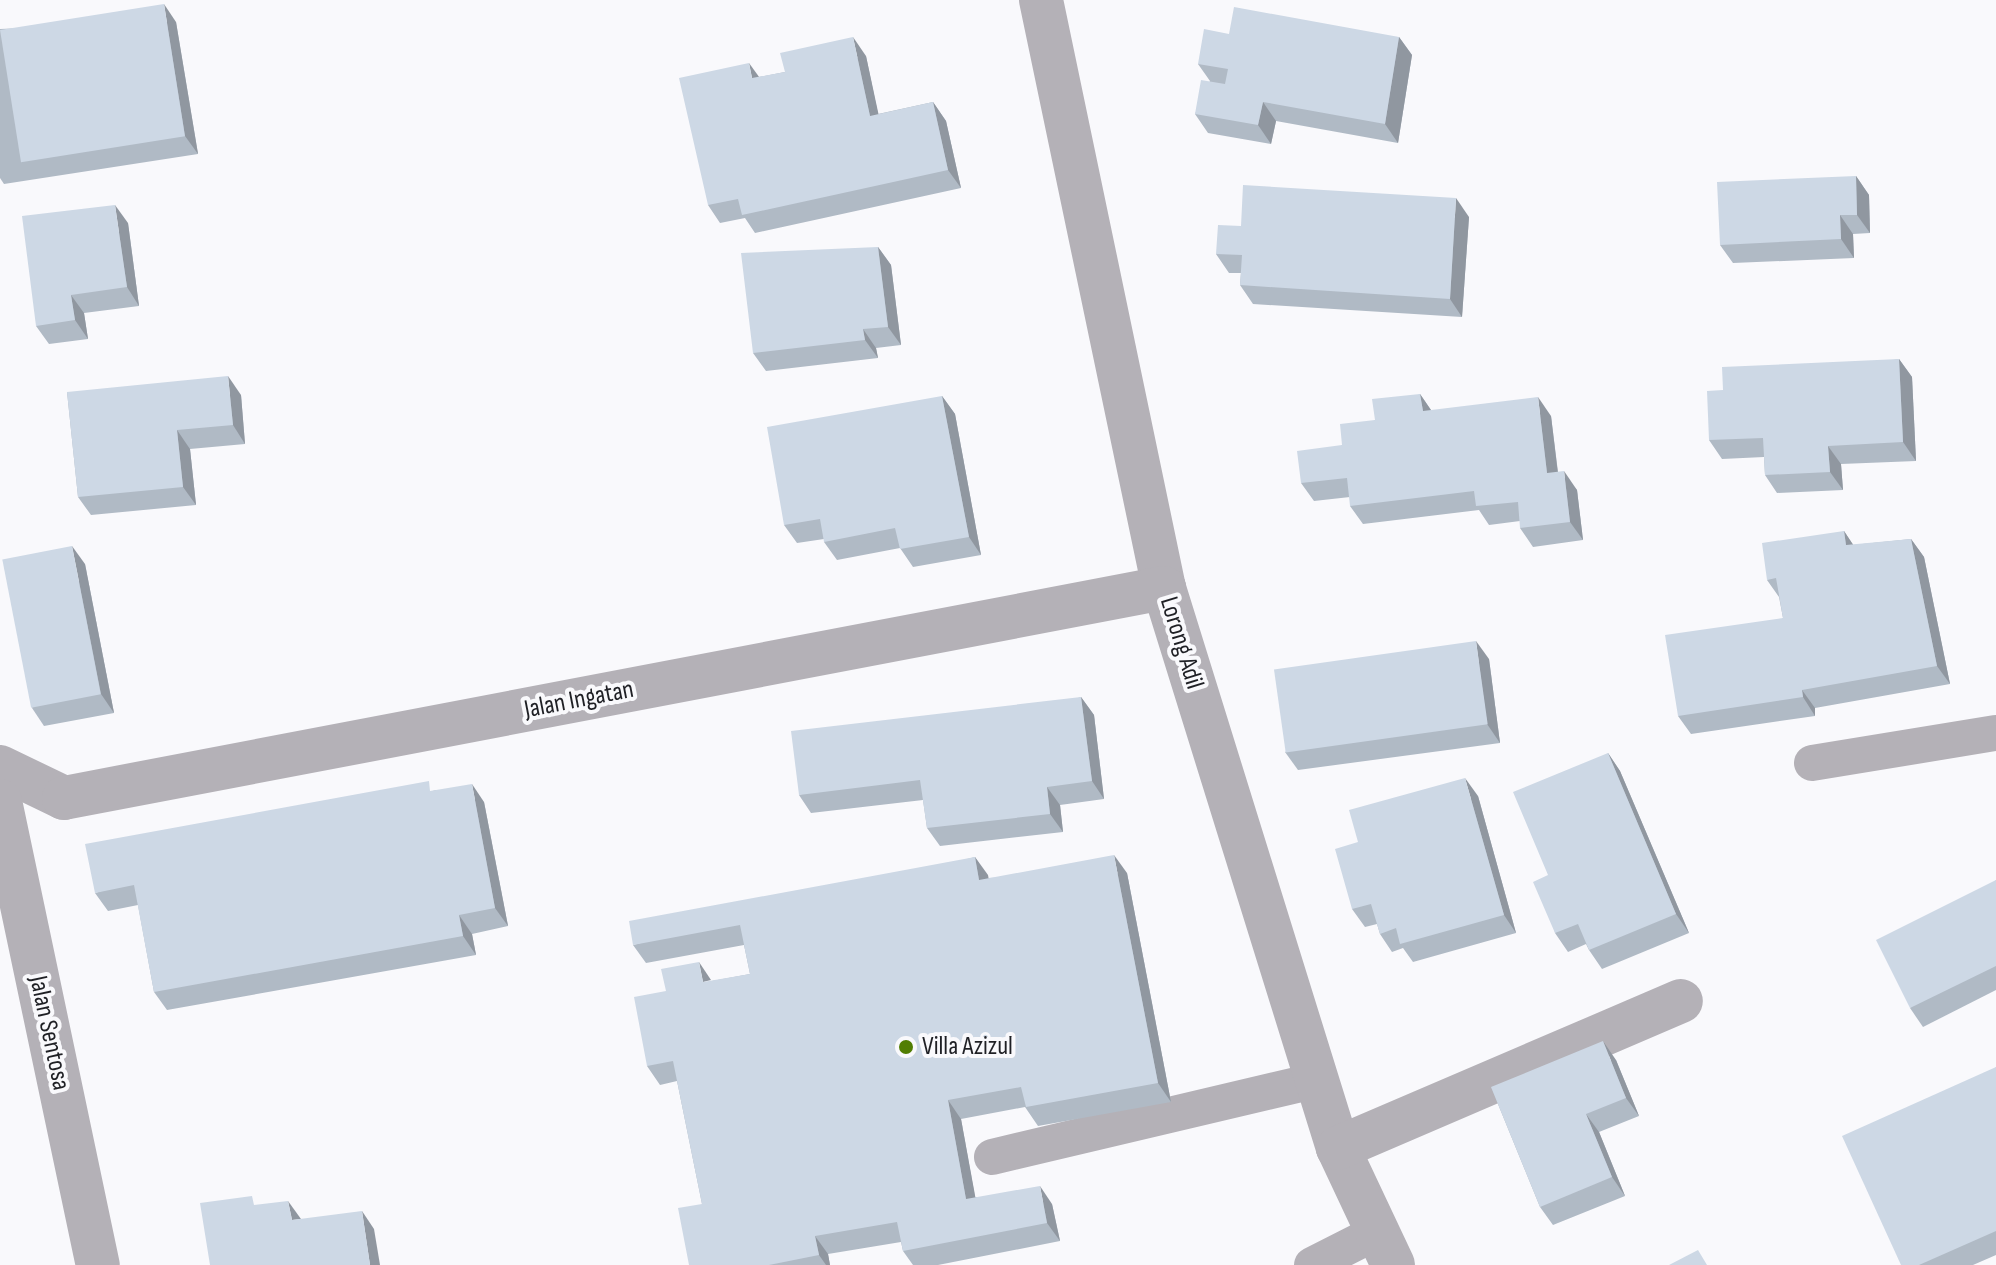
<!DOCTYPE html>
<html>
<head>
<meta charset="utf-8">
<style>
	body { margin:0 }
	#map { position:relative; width:1996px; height:1265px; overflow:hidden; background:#f9f9fc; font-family:"Sofia Sans Condensed",sans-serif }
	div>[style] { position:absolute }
	.lane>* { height:36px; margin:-18px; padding:0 18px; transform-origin:18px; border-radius:18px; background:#b4b1b7 }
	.street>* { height:44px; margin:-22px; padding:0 22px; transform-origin:22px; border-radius:22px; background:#b4b1b7 }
	.wall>* { inset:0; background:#b0bac5 }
	.shaded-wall>* { inset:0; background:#9097a0 }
	.building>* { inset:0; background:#cdd8e5; transform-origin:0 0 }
	.dots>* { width:22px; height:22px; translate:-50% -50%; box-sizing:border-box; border:4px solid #f9f9fc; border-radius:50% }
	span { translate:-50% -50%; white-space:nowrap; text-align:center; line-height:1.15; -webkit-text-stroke:8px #f9f9fc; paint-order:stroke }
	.street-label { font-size:26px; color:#1f2025 }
	.poi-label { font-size:26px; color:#1f2025 }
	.left { translate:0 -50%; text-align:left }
</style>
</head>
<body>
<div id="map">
	<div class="lane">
		<div style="left:1812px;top:763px;width:186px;rotate:-9.3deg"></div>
		<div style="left:992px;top:1157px;width:334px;rotate:-13.3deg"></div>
		<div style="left:1312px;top:1265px;width:73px;rotate:-26.9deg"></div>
	</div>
	<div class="street">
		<div style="left:1041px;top:0;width:601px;rotate:78.19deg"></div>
		<div style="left:1164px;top:588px;width:586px;rotate:72.74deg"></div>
		<div style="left:1338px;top:1148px;width:129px;rotate:64.8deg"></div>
		<div style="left:0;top:767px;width:71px;rotate:25.8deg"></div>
		<div style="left:64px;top:798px;width:1120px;rotate:-10.81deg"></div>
		<div style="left:0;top:801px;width:474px;rotate:78.1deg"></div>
		<div style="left:1338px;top:1148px;width:373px;rotate:-23.2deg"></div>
	</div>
	<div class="wall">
		<div style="clip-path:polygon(176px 22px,198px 154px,4px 184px,0 178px,0 29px)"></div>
		<div style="clip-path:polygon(1229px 34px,1399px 37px,1412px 55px,1398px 143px,1276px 121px,1271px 144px,1208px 133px,1195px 114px,1210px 81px,1198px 64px)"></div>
		<div style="clip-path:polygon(866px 56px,878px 114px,933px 102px,946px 121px,961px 188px,755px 233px,745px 218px,720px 223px,708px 205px,759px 77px)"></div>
		<div style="clip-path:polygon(1856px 176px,1869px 195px,1870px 233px,1853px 234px,1854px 258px,1733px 263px,1720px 245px)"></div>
		<div style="clip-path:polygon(1469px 217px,1462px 317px,1253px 304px,1240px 285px,1241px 273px,1229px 273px,1216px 254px,1241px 226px)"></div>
		<div style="clip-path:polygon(128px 223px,139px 306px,84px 313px,88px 339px,49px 344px,36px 326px)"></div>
		<div style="clip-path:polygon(878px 247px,891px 265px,901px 345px,876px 348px,878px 358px,766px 371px,753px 353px)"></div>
		<div style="clip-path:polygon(1899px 359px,1912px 377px,1916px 461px,1841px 464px,1843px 490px,1777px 493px,1765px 475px,1764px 457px,1722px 459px,1709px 440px,1723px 390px)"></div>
		<div style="clip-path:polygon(67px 392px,241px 395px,245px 444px,190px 449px,196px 505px,91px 515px,78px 497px)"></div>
		<div style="clip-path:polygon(1420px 394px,1431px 410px,1551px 416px,1558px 472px,1577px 490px,1583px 540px,1533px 547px,1520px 528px,1520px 521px,1489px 525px,1479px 510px,1363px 524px,1350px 506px,1350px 497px,1314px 501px,1301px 483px,1342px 445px,1375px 420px)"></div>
		<div style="clip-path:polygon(942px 396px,955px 414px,981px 555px,913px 567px,900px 548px,837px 560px,824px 542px,824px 539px,797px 543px,784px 525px)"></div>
		<div style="clip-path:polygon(1844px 531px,1853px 545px,1911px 539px,1924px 557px,1950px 684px,1815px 708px,1815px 716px,1691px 734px,1678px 716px,1783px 618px,1779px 597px,1767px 580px)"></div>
		<div style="clip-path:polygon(85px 564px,114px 713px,44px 726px,32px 708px)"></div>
		<div style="clip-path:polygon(1489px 659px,1500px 743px,1298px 770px,1285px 752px)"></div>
		<div style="clip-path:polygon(1081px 697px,1094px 715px,1104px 799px,1060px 805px,1063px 832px,940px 846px,927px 828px,923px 800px,811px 813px,799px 795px)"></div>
		<div style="clip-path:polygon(1608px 753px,1620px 771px,1689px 933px,1602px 969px,1589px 950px,1586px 944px,1568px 952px,1555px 933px,1548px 875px)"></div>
		<div style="clip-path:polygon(436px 790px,484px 802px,508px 926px,472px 934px,476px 955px,167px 1010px,154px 992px,138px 905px,108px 911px,95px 893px)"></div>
		<div style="clip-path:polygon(1478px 796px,1516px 933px,1413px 962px,1403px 948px,1392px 952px,1380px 934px,1377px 924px,1365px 927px,1352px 909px,1358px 842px)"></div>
		<div style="clip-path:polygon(975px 857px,988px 878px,1127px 873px,1171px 1102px,1038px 1126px,1025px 1107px,961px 1119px,975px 1197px,1052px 1204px,1060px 1241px,938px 1265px,913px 1265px,903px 1251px,901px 1242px,828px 1254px,830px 1265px,689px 1265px,702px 1204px,677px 1081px,660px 1085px,647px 1066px,712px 981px,750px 974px,744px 945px,646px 963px,633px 945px)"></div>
		<div style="clip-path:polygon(1996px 880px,1996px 990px,1923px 1027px,1910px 1008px)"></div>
		<div style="clip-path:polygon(1616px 1060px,1639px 1116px,1599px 1132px,1625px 1196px,1553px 1225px,1540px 1207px,1491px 1087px)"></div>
		<div style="clip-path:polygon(1996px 1067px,1996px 1255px,1973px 1265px,1901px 1265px)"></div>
	</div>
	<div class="shaded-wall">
		<div style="clip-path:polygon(164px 4px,176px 22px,198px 154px,185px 136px)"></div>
		<div style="clip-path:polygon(853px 37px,866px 56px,883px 135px,870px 116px)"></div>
		<div style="clip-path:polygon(1399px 37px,1412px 55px,1398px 143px,1385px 124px)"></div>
		<div style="clip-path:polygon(749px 63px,762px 81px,752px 78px)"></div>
		<div style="clip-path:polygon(933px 102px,946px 121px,961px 188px,948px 170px)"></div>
		<div style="clip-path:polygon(1263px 102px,1276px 121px,1271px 144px,1258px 125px)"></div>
		<div style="clip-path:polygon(1856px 176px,1869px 195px,1870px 233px,1857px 215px)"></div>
		<div style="clip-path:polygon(1456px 198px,1469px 217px,1462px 317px,1450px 299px)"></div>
		<div style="clip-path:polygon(115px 205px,128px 223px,139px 306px,127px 287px)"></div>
		<div style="clip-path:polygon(1840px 215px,1853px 234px,1854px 258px,1841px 239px)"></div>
		<div style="clip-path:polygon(878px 247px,891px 265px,901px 345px,888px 327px)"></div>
		<div style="clip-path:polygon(71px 295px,84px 313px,88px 339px,75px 320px)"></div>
		<div style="clip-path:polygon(863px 329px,876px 348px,878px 358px,865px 340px)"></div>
		<div style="clip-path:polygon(1899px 359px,1912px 377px,1916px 461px,1903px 442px)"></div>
		<div style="clip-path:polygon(228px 376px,241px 395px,245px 444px,233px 425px)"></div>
		<div style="clip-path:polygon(1420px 394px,1433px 413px,1423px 411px)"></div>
		<div style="clip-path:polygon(942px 396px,955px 414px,981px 555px,969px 537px)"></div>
		<div style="clip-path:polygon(1538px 397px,1551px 416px,1560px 491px,1547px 473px)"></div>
		<div style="clip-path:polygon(177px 430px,190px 449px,196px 505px,183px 487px)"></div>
		<div style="clip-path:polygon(1828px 446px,1841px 464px,1843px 490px,1830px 472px)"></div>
		<div style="clip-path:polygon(1564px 471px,1577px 490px,1583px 540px,1570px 522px)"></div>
		<div style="clip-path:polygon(1844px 531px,1856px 549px,1846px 545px)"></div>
		<div style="clip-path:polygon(1911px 539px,1924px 557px,1950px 684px,1937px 666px)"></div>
		<div style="clip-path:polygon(72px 546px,85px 564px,114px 713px,101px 694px)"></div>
		<div style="clip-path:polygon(1476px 641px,1489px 659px,1500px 743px,1487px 724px)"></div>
		<div style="clip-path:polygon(1802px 690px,1815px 708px,1815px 716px,1803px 697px)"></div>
		<div style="clip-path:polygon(1081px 697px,1094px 715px,1104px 799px,1092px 781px)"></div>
		<div style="clip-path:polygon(1608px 753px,1620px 771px,1689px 933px,1676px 914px)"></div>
		<div style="clip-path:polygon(1465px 778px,1478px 796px,1516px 933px,1504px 915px)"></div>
		<div style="clip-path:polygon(472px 784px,484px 802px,508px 926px,495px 908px)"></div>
		<div style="clip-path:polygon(1047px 787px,1060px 805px,1063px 832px,1050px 814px)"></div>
		<div style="clip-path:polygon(1114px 855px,1127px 873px,1171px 1102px,1158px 1083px)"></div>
		<div style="clip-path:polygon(975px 857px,988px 875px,992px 898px,979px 880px)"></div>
		<div style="clip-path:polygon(459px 915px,472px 934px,476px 955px,463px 936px)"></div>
		<div style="clip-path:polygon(699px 962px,711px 980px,703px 982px)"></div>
		<div style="clip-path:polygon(1603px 1041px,1616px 1060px,1639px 1116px,1626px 1098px)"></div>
		<div style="clip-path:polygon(948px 1100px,961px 1119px,979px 1217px,966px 1199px)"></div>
		<div style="clip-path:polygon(1586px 1114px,1599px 1132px,1625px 1196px,1612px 1177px)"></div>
		<div style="clip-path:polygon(1040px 1186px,1052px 1204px,1060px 1241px,1047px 1223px)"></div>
		<div style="clip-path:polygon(288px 1201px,301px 1219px,292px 1220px)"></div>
		<div style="clip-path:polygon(362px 1211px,374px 1229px,380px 1265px,370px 1265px)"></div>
		<div style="clip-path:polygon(815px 1236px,828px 1254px,830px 1265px,826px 1265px,819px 1255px)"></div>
	</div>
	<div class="building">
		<div style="left:164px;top:4px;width:134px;height:166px;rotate:81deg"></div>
		<div style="clip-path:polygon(1234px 7px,1399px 37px,1385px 124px,1263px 102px,1258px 125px,1195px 114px,1201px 80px,1225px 84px,1228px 69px,1198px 64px,1204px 29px,1229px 34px)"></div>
		<div style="clip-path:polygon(853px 37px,870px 116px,933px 102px,948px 170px,742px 215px,738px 199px,708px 205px,679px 78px,749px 63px,752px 78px,785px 72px,780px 53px)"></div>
		<div style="clip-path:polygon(1856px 176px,1857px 215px,1840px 215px,1841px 239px,1720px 245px,1717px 182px)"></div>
		<div style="clip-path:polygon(1243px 185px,1456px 198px,1450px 299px,1240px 285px,1242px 255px,1216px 254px,1218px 225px,1241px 226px)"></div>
		<div style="clip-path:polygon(115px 205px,127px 287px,71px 295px,75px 320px,36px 326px,22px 216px)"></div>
		<div style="clip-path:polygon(878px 247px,888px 327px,863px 329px,865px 340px,753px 353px,741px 253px)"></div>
		<div style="clip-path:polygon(1899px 359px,1903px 442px,1828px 446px,1830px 472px,1765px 475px,1763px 438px,1709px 440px,1707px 391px,1723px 390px,1722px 367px)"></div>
		<div style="clip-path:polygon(228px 376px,233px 425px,177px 430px,183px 487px,78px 497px,67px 392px)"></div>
		<div style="clip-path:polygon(1420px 394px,1423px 411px,1538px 397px,1547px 473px,1564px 471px,1570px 522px,1520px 528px,1518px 502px,1476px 506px,1474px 491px,1350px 506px,1347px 478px,1301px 483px,1297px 451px,1342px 445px,1340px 424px,1375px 420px,1372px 399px)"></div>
		<div style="clip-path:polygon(942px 396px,969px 537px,900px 549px,895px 528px,824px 542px,820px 519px,784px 525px,767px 427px)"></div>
		<div style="clip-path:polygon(1844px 531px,1846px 545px,1911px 539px,1937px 666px,1802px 690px,1803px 697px,1678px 716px,1665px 635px,1783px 618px,1776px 578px,1767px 580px,1762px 543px)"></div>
		<div style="left:72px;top:546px;width:151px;height:71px;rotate:79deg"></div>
		<div style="left:1476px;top:641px;width:84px;height:204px;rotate:82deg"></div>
		<div style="clip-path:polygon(1081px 697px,1092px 781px,1047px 787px,1050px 814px,927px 828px,920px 780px,799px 795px,791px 731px)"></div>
		<div style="clip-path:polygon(1608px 753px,1676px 914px,1589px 950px,1578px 924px,1555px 933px,1533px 882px,1548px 875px,1513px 792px)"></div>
		<div style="clip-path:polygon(1465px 778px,1504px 915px,1400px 944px,1396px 928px,1380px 934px,1371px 904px,1352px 909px,1335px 849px,1358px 842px,1349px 810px)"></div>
		<div style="clip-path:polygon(429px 781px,430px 791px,472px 784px,495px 908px,459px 915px,463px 936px,154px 992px,134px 885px,95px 893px,85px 844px)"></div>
		<div style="clip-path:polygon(1114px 855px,1158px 1083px,1026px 1107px,1021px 1087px,948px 1100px,966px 1199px,1040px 1186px,1047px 1223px,903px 1251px,897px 1222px,815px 1236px,819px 1255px,769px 1265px,689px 1265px,678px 1208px,702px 1204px,673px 1061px,647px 1066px,634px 997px,666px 991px,661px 969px,699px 962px,703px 982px,750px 974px,740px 925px,633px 945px,629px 921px,975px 857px,979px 880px)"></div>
		<div style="clip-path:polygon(1996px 880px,1996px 966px,1910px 1008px,1876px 940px)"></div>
		<div style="clip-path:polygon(1603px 1041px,1626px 1098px,1586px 1114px,1612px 1177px,1540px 1207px,1491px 1087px)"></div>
		<div style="clip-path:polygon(1996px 1067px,1996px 1231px,1919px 1265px,1901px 1265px,1842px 1136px)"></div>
		<div style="clip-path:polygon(252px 1196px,254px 1205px,288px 1201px,292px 1220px,362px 1211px,370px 1265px,210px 1265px,200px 1203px)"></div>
		<div style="clip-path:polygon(1698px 1250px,1707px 1265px,1669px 1265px)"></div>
	</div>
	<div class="dots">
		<div style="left:906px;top:1047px;background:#517e03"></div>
	</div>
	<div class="street-label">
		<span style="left:1181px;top:643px;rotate:73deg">Lorong Adil</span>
		<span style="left:579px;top:700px;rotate:-11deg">Jalan Ingatan</span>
		<span style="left:49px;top:1033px;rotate:78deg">Jalan Sentosa</span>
	</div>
	<div class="poi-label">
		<span class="left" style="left:922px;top:1047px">Villa Azizul</span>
	</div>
</div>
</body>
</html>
